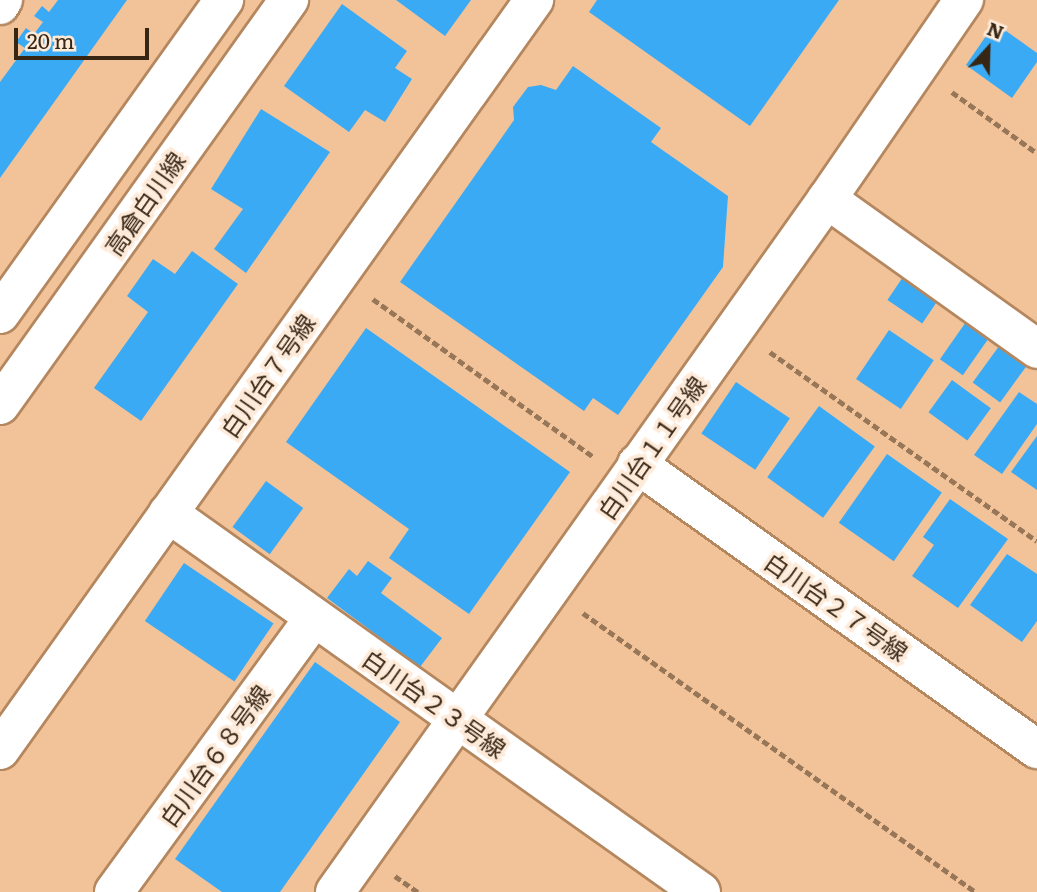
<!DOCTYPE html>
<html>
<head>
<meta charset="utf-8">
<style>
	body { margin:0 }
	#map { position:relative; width:1037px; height:892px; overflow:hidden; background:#f2c399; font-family:Literata,"Noto Sans JP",serif }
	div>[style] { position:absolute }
	.building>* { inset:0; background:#3baaf4; transform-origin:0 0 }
	.path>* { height:4.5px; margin-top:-2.25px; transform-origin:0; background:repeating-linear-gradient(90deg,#987759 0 7px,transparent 0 10.5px) }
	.roads { filter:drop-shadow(2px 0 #b4875f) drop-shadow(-2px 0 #b4875f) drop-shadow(0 2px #b4875f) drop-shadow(0 -2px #b4875f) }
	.street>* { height:38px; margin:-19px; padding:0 19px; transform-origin:19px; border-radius:19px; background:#fff }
	.secondary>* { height:38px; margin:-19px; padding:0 19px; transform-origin:19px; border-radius:19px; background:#fff }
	span { translate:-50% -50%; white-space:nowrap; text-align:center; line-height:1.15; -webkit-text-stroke:7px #feead9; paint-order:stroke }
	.street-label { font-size:24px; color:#382615 }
	.north { position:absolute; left:953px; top:14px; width:70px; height:70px; -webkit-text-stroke:5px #feead9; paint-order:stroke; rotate:22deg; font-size:19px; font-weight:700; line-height:28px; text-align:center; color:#382615 }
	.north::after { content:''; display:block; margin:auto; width:24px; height:32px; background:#382615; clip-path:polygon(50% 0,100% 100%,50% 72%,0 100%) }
	.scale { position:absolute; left:14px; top:28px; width:135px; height:32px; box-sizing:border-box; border:4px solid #382615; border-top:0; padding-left:9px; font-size:21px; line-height:24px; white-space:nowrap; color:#382615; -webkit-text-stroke:5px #feead9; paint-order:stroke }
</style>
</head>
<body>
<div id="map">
	<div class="building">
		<div style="clip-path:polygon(58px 0,127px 0,0 178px,0 82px,25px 48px,16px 42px,26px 28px,34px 34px,43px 22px,34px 16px,42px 6px,49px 12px)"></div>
		<div style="clip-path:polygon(396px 0,471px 0,445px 36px)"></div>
		<div style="clip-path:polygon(597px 0,839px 0,750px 126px,589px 12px)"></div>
		<div style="clip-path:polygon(342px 4px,407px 51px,395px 68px,412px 79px,385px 122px,365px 110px,349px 132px,284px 86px)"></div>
		<div style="clip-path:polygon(995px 23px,1037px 53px,1037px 62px,1012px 98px,966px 65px)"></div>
		<div style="clip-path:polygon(573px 66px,661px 128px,651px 142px,728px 196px,723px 267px,618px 415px,593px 398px,584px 411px,400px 282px,514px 120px,513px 107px,528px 87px,541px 85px,556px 90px)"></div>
		<div style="clip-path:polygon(261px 109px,330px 152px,246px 273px,214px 249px,243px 209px,211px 189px)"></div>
		<div style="clip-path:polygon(192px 251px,238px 284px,141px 421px,94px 388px,148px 312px,127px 296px,153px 259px,175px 274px)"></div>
		<div style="left:907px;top:271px;width:42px;height:35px;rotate:34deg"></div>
		<div style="left:968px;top:319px;width:28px;height:49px;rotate:35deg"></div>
		<div style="clip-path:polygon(366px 328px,570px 472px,469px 614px,389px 558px,409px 529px,286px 442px)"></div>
		<div style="left:889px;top:330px;width:54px;height:59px;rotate:34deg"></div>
		<div style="left:1002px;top:342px;width:34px;height:50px;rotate:36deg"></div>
		<div style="left:952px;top:380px;width:48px;height:40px;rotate:36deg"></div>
		<div style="left:736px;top:382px;width:65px;height:62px;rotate:34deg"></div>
		<div style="clip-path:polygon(1019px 392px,1037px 404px,1037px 424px,1002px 474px,974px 455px)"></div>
		<div style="left:819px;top:406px;width:69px;height:88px;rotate:36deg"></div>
		<div style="clip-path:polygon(1037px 436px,1037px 490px,1011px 472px)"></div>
		<div style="left:887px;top:454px;width:67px;height:84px;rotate:35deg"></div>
		<div style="left:266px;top:481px;width:46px;height:57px;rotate:36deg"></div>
		<div style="clip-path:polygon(950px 499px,1008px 539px,958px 608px,912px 576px,934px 545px,923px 537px)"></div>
		<div style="clip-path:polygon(1007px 554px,1037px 574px,1037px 621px,1022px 642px,970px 605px)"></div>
		<div style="clip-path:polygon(368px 561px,392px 578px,381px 593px,442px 638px,420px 667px,327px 598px,349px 569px,357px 576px)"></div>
		<div style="left:184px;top:563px;width:108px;height:70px;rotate:34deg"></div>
		<div style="clip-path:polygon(315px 662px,400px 722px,280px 892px,222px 892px,175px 859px)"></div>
	</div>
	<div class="path">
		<div style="left:952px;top:92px;width:105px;rotate:35.7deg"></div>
		<div style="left:373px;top:299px;width:272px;rotate:35.6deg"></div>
		<div style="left:770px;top:352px;width:327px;rotate:35.3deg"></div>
		<div style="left:583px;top:613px;width:481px;rotate:35.4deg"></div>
		<div style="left:395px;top:876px;width:28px;rotate:35deg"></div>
	</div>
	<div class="roads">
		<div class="street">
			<div style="left:0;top:5px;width:6px;rotate:-59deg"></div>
			<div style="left:827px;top:199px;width:258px;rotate:35.5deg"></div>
			<div style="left:637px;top:464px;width:491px;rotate:35.5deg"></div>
			<div style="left:168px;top:513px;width:654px;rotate:35.42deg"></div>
			<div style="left:114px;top:892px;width:339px;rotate:-53.9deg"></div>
			<div style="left:335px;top:892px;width:850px;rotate:-54.63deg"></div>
			<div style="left:827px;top:199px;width:242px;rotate:-55.5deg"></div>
		</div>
		<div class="secondary">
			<div style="left:0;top:314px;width:386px;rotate:-54.5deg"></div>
			<div style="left:0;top:405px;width:498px;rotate:-54.5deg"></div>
			<div style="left:0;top:750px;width:921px;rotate:-54.55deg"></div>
		</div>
	</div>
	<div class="street-label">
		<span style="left:144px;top:203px;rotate:-55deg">高倉白川線</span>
		<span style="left:267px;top:375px;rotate:-55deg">白川台７号線</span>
		<span style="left:651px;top:447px;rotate:-55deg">白川台１１号線</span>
		<span style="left:837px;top:606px;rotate:35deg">白川台２７号線</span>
		<span style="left:435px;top:703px;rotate:35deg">白川台２３号線</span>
		<span style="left:214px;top:755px;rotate:-54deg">白川台６８号線</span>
	</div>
	<div class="north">N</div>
	<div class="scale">20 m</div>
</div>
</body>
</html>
